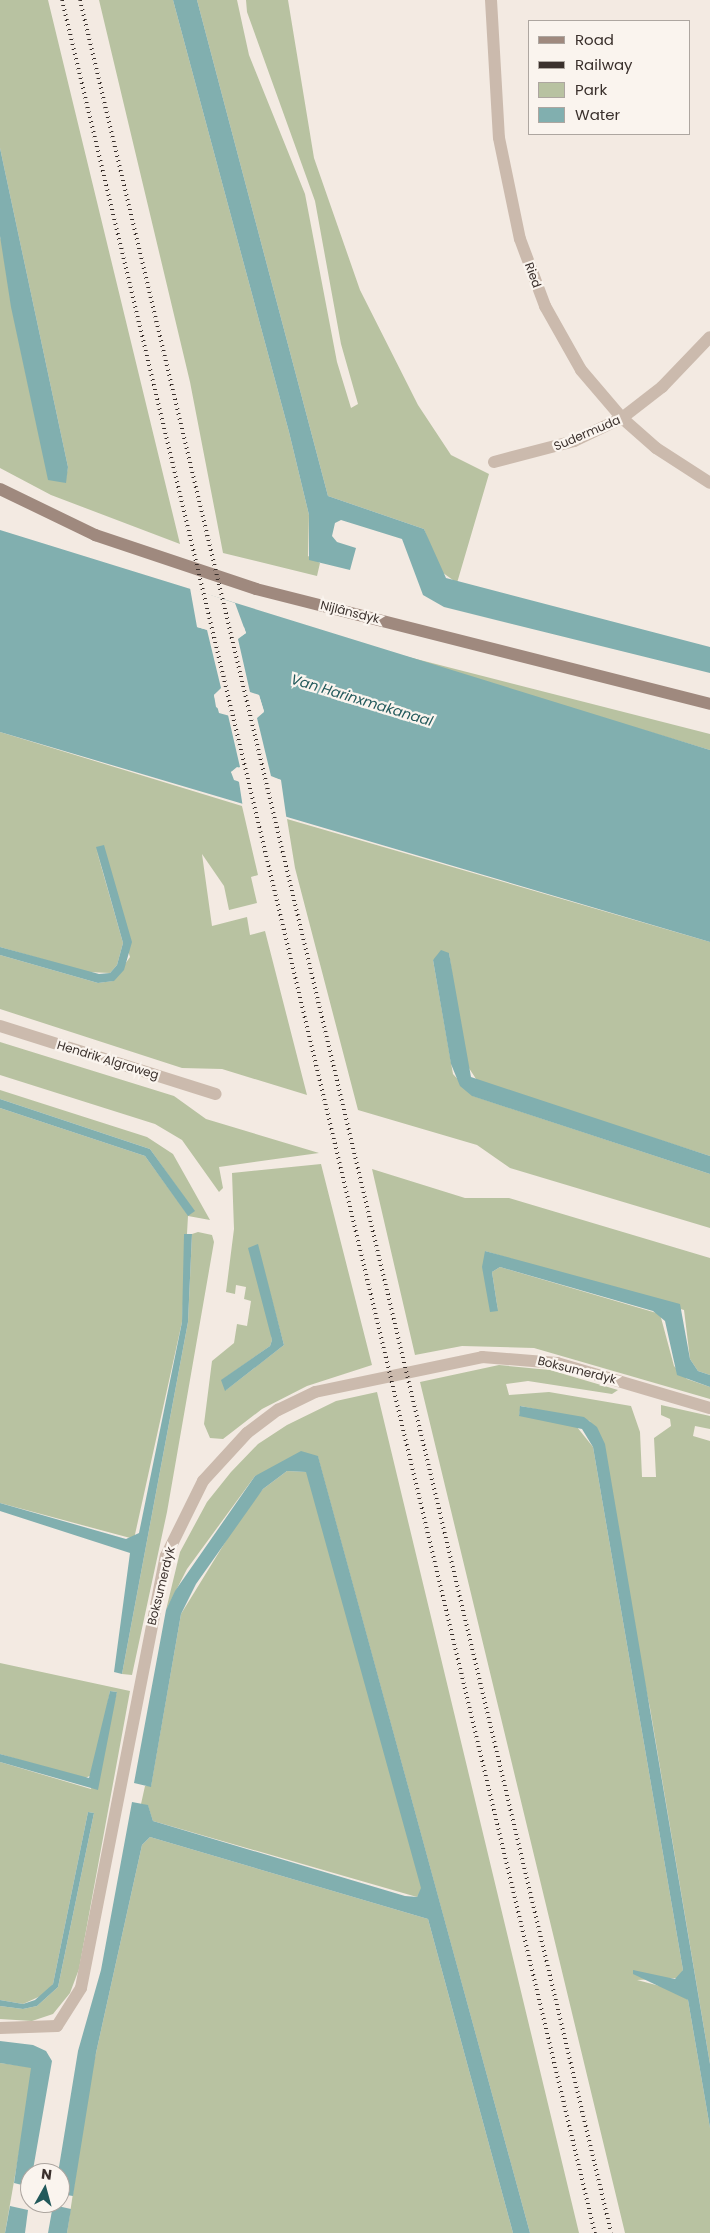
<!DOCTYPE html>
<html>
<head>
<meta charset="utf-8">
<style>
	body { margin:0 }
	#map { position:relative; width:710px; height:2233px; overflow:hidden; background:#f3eae2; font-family:Poppins,sans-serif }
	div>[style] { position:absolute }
	.green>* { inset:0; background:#b8c2a1 }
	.water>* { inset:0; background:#81afaf }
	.pier>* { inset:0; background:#f3eae2 }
	.street>* { height:12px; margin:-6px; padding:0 6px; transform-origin:6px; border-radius:6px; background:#cbbaad }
	.secondary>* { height:12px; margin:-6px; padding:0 6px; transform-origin:6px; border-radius:6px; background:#9f897e }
	.rail>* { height:4px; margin-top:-2px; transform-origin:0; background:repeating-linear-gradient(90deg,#3a302c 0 1px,transparent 0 5px) }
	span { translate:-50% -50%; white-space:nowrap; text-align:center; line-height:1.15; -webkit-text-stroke:4.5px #faf4ee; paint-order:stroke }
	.street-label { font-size:12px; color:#3a302c }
	.water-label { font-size:14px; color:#22595b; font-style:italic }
	.legend { position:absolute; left:528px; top:20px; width:162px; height:115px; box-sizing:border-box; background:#faf4ee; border:1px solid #ada6a0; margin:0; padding:6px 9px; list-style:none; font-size:15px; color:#3a302c }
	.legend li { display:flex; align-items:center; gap:10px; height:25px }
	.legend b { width:25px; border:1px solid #ada6a0 }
	.north { position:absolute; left:20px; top:2163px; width:50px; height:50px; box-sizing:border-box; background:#faf4ee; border:1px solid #ada6a0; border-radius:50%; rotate:7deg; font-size:14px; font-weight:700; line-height:20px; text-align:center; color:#3a302c }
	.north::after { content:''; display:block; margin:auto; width:18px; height:22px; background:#22595b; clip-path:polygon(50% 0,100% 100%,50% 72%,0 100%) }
</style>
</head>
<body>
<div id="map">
	<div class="green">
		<div style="clip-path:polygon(0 0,48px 0,180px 544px,51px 495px,0 468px,0 236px,65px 483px,68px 467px,0 148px)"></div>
		<div style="clip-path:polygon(99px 0,173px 0,289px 432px,309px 515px,308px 556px,320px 563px,317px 576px,223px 553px,190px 382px)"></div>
		<div style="clip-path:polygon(197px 0,237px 0,249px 55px,305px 194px,337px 362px,351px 408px,358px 404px,341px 344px,315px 201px,247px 12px,246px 0,288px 0,314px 158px,360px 290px,418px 405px,451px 455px,489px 474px,457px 583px,439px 570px,424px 529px,328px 496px)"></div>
		<div style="clip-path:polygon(385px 651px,710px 734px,710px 750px,483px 682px)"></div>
		<div style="clip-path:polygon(0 732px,242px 806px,258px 875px,251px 877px,257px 903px,229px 910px,224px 886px,202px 854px,212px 926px,247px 917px,250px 935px,265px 931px,307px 1095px,222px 1069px,182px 1068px,0 1009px,0 955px,98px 983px,113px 981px,130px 957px,96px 848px,123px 943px,117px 965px,110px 973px,87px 972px,0 947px)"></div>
		<div style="clip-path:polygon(287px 819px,710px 942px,710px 1156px,478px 1082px,465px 1062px,449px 953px,433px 960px,453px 1074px,473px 1096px,710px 1174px,710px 1228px,510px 1168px,477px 1145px,358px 1110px,295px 868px)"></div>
		<div style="clip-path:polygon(0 1042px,174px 1096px,206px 1119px,319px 1153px,219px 1167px,223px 1188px,219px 1192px,182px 1140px,155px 1124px,0 1075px)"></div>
		<div style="clip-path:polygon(0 1090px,147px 1137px,173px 1154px,210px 1220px,188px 1216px,182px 1322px,134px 1539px,0 1503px,0 1108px,145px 1156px,188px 1215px,194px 1211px,150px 1149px,0 1099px)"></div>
		<div style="clip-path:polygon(evenodd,321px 1164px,372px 1365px,307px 1386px,262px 1409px,223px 1439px,210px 1438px,204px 1424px,212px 1361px,234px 1343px,237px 1324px,247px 1326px,251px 1301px,244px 1299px,246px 1287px,236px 1285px,235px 1294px,226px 1292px,234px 1229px,232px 1173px,321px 1164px,257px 1245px,284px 1345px,226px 1390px,222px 1380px,270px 1346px,272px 1340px,257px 1245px)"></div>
		<div style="clip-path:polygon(372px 1169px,465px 1198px,509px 1198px,710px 1258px,710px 1375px,698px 1371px,690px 1359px,684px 1310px,485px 1251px,498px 1311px,492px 1272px,500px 1267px,660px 1314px,674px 1366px,687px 1379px,710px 1387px,710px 1399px,534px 1348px,462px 1346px,415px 1355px)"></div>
		<div style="clip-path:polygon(198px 1232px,212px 1235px,214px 1242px,167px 1512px,132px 1675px,122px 1674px,188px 1322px,192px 1234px)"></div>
		<div style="clip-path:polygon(499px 1365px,550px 1370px,618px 1390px,612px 1394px,528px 1381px,506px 1384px,509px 1395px,549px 1392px,631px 1406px,640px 1432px,642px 1477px,656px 1477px,654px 1438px,671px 1426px,670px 1419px,661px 1415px,661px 1405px,710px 1416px,710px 1429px,695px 1426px,693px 1436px,710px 1441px,710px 2064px,650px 1708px,590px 1421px,521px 1406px,519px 1415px,577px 1427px,593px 1447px,683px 1970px,679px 1978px,637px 1980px,675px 1990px,688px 2000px,710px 2128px,710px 2233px,625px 2233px,420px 1382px)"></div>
		<div style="clip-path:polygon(377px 1392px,579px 2233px,530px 2233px,318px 1457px,255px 1476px,187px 1569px,166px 1610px,180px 1552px,207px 1502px,231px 1472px,258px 1444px,287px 1425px,336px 1401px)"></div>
		<div style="clip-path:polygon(287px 1471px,307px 1472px,422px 1888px,417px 1897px,153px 1821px,148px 1806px,141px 1804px,145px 1786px,151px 1786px,181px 1614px,245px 1510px,263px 1489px)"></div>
		<div style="clip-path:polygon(0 1663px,130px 1691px,79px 1969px,70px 1993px,53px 2014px,32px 2021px,0 2019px,0 2006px,23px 2009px,37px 2006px,58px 1987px,94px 1813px,88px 1812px,53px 1984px,45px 1994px,23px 2004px,0 2000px,0 1762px,91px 1789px,117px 1692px,110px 1691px,94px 1774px,83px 1779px,0 1754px)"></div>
		<div style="clip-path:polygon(150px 1837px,428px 1919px,513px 2233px,67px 2233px,90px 2080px,142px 1845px)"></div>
		<div style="clip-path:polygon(0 2063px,31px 2067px,32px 2078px,5px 2233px,0 2233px)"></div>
	</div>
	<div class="water">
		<div style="clip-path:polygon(173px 0,197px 0,328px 496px,424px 529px,446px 578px,710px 647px,710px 673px,444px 607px,423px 595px,402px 539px,341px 520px,335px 523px,332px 536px,337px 542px,356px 548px,350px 570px,309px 560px,309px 515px,289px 432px)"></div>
		<div style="clip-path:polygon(0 148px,68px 467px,66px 483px,48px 480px,11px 307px,0 236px)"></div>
		<div style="clip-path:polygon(evenodd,0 530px,710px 750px,710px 942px,0 732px,0 530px,197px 617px,244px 627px,246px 633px,238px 638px,197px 627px,197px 617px,0 530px,221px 689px,259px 695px,264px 711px,252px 722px,219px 713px,214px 695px,221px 689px,0 530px,237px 767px,281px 780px,280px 790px,277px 794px,234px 780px,231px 772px,237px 767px)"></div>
		<div style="clip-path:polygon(104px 845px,132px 942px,124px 970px,114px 981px,98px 983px,0 955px,0 947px,99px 974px,110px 973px,117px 965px,123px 943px,96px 847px)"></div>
		<div style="clip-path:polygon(441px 950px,449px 953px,471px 1077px,710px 1156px,710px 1174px,472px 1096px,460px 1086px,451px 1064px,433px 960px)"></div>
		<div style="clip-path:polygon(0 1099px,150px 1149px,195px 1211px,188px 1216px,145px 1156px,0 1108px)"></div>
		<div style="clip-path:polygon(184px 1234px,192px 1234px,188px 1322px,122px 1674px,114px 1672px,130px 1553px,0 1511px,0 1503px,126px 1539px,139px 1533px,182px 1322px)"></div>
		<div style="clip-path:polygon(258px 1244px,284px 1345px,225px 1391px,221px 1380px,270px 1346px,272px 1340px,248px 1248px)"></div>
		<div style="clip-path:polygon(485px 1251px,680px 1304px,690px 1359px,698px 1371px,710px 1375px,710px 1387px,677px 1375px,665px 1321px,653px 1311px,500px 1267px,492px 1272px,498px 1311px,490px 1312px,482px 1267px)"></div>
		<div style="clip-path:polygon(520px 1406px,584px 1417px,597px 1427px,605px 1444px,710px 2064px,710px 2128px,688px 2000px,633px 1974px,633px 1970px,675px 1979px,683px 1970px,593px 1447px,582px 1429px,519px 1416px)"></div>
		<div style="clip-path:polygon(301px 1451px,318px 1456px,530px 2233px,513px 2233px,428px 1919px,150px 1837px,142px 1845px,96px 2053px,73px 2196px,60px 2194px,58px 2173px,78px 2051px,101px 1970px,132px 1802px,148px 1805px,153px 1821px,405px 1896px,417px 1897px,421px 1888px,306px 1472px,287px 1471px,263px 1489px,196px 1584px,181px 1614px,151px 1787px,134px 1783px,166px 1610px,175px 1591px,255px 1476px)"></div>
		<div style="clip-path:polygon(110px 1691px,117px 1692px,98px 1790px,0 1762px,0 1754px,89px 1778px)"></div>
		<div style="clip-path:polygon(88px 1812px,94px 1813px,58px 1987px,37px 2006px,23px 2009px,0 2006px,0 2000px,23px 2004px,35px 2000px,53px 1984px)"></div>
		<div style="clip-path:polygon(0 2041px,33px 2045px,46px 2051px,52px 2061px,30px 2187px,14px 2183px,31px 2068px,0 2063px)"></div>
		<div style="clip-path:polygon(53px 2205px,71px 2209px,67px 2233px,48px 2233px)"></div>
		<div style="clip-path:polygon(10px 2206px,28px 2210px,25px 2233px,5px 2233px)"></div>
	</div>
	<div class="pier">
		<div style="clip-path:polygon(evenodd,190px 588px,235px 603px,246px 633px,238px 639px,250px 692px,259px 695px,264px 712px,257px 718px,271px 776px,281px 780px,287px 822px,243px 808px,239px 782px,231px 772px,240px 767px,228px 715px,216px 707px,214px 695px,221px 688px,207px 630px,197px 627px,190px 588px,198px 619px,240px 628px,243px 633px,238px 636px,199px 625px,198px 619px,190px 588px,222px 691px,257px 697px,261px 711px,251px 719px,222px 711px,216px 696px,222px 691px,190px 588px,237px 770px,279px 782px,280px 787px,276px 791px,236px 778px,237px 770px)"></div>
	</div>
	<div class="street">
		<div style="left:491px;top:0;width:138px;rotate:86.7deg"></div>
		<div style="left:499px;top:138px;width:103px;rotate:78.3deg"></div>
		<div style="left:520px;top:239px;width:72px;rotate:69.5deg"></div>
		<div style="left:545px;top:306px;width:73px;rotate:60.6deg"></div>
		<div style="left:581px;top:370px;width:63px;rotate:49.5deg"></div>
		<div style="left:622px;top:418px;width:45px;rotate:41.4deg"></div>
		<div style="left:656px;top:448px;width:64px;rotate:32.9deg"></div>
		<div style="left:494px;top:462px;width:83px;rotate:-14.7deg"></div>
		<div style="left:574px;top:441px;width:53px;rotate:-25.6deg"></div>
		<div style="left:622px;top:418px;width:51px;rotate:-37.8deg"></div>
		<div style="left:662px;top:387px;width:69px;rotate:-46.2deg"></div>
		<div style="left:0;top:1026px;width:226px;rotate:17.5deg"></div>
		<div style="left:0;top:2028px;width:57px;rotate:-2deg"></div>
		<div style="left:57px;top:2026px;width:45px;rotate:-57.7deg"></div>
		<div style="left:81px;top:1988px;width:440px;rotate:-78.9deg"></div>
		<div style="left:166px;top:1556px;width:84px;rotate:-63.7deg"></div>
		<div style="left:203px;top:1481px;width:65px;rotate:-47.5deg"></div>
		<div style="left:247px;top:1433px;width:39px;rotate:-37deg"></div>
		<div style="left:278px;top:1410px;width:41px;rotate:-25.9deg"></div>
		<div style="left:315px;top:1392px;width:171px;rotate:-11.8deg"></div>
		<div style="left:482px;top:1357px;width:75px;rotate:4.6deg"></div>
		<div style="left:557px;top:1363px;width:159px;rotate:16.4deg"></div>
	</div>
	<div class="secondary">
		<div style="left:0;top:489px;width:106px;rotate:25.8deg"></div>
		<div style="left:95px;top:535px;width:170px;rotate:18.5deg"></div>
		<div style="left:256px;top:589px;width:468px;rotate:14.2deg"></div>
	</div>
	<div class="rail">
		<div style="left:62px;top:0;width:2296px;rotate:76.58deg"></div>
		<div style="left:80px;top:0;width:2295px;rotate:76.62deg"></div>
	</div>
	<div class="street-label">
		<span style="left:533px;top:275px;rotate:70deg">Ried</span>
		<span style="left:587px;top:433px;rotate:-23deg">Sudermuda</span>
		<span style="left:350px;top:612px;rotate:14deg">Nijlânsdyk</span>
		<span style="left:108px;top:1060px;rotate:17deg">Hendrik Algraweg</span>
		<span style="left:577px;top:1370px;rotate:14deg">Boksumerdyk</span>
		<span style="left:161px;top:1586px;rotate:-76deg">Boksumerdyk</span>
	</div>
	<div class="water-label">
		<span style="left:362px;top:700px;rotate:17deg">Van Harinxmakanaal</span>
	</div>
	<ul class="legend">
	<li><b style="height:6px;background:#9f897e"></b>Road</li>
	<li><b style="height:6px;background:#3a302c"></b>Railway</li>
	<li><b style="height:14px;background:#b8c2a1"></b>Park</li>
	<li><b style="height:14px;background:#81afaf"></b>Water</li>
	</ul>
	<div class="north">N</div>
</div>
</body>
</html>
